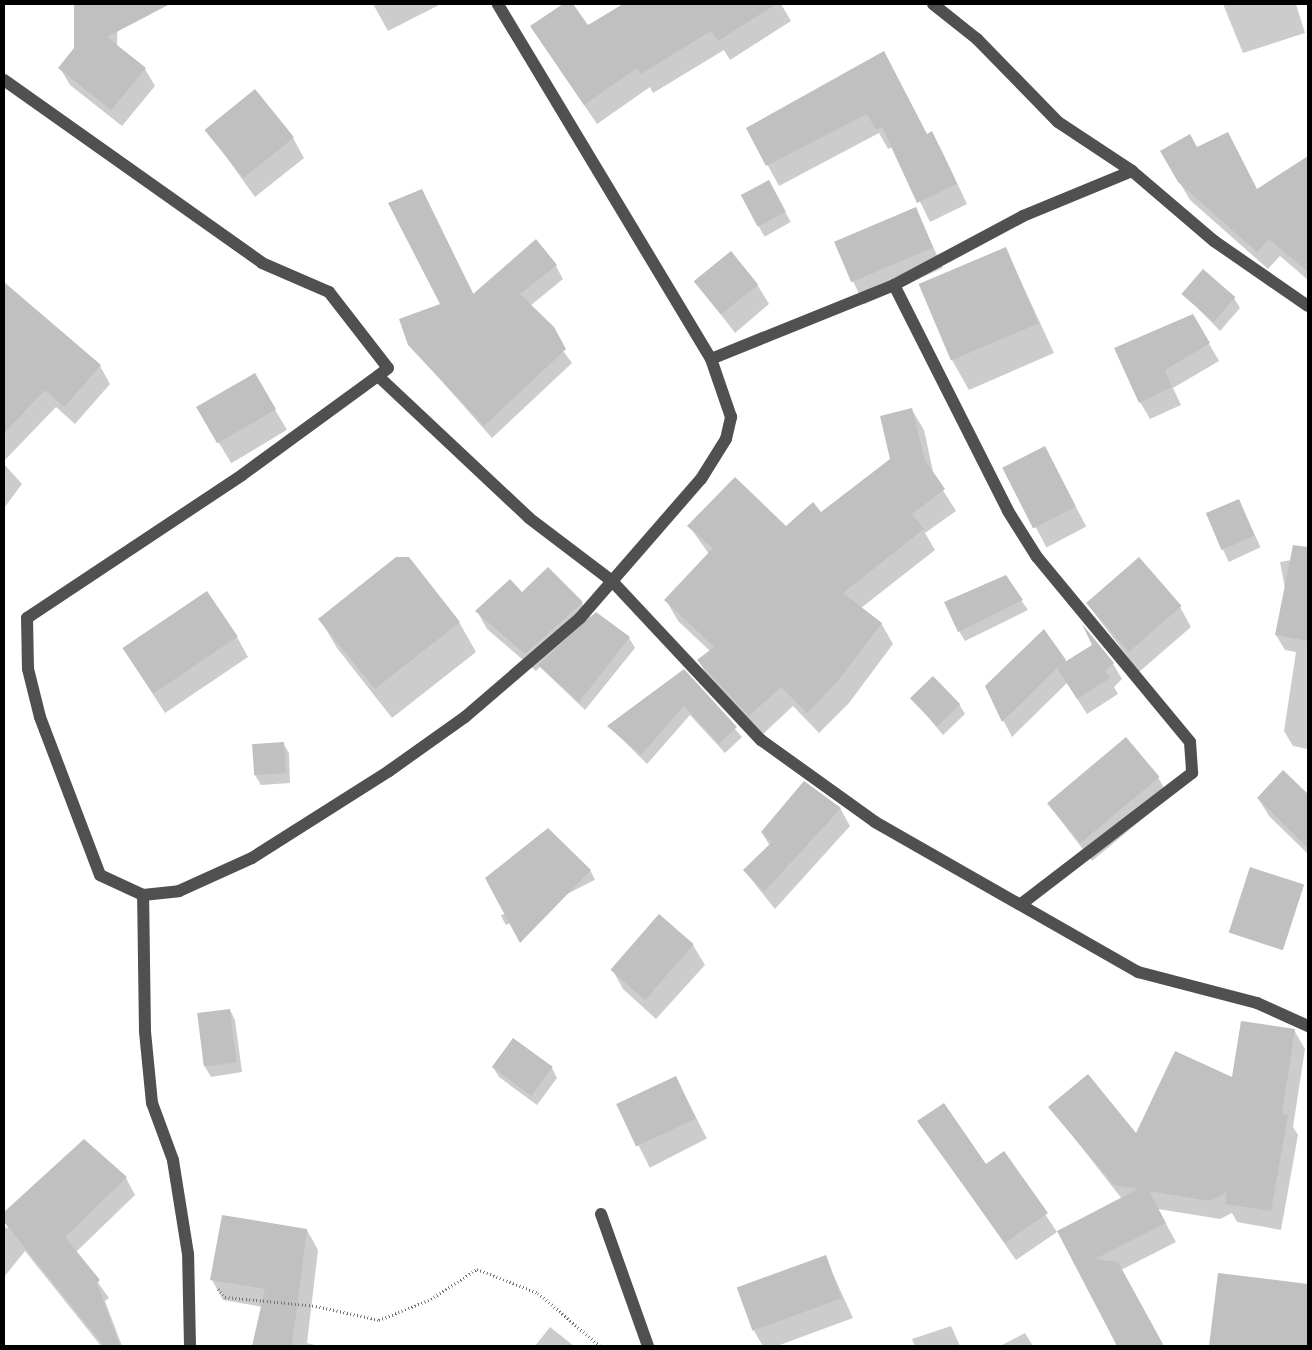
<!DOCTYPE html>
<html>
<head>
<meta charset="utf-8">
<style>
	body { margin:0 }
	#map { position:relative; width:1312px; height:1350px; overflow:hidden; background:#fff; font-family:"Exo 2",sans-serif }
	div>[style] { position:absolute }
	.shadow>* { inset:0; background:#0003; transform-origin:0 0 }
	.building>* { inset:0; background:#c0c0c0; transform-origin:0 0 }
	.path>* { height:3px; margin-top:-1.5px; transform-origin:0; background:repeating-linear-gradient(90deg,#727272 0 1px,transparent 0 3.5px) }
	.minor>* { height:12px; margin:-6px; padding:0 6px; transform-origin:6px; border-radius:6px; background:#505050 }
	span { translate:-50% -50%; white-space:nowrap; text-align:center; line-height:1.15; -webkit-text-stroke:4.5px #fff; paint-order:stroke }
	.frame { position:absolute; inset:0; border:5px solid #000; pointer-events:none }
</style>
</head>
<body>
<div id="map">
	<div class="shadow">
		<div style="clip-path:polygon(75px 4px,118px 4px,117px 46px,145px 69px,155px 86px,122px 126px,70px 85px,60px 68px,76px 48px)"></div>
		<div style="clip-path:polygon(373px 4px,441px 4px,388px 31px)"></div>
		<div style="clip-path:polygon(565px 4px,572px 4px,588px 27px,626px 4px,672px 4px,678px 13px,693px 4px,781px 4px,791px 21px,730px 60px,724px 50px,653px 93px,650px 87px,597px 124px,531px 27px)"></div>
		<div style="clip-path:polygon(1223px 4px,1296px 4px,1305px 33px,1243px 53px)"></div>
		<div style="clip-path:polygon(884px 53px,927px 135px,932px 133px,943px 153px,967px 204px,930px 222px,893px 147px,888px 149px,879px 133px,779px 186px,748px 129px)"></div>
		<div style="clip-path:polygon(206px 129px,293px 138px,304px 158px,255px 197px)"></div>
		<div style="clip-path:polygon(1197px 149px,1258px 191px,1308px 157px,1308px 280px,1280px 256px,1268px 269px,1190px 200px,1162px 152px)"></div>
		<div style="left:768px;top:181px;width:47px;height:30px;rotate:61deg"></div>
		<div style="clip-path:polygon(429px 204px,474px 295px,556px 266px,563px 279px,530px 306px,572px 363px,492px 438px,409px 344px,442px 305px)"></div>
		<div style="left:915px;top:208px;width:66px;height:87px;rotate:65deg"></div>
		<div style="clip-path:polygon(1006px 249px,1054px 353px,969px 390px,952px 360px)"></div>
		<div style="clip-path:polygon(696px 282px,757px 284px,769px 304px,735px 333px)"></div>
		<div style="clip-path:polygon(4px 284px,100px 366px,110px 384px,75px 424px,56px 407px,4px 461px)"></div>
		<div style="clip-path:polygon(1183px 293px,1234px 298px,1240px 308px,1220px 331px)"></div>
		<div style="clip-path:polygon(1193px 316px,1219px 361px,1173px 388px,1181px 405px,1150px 419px,1140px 402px)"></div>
		<div style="left:254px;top:375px;width:64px;height:65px;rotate:59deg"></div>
		<div style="clip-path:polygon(912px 410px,924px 430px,934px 476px,956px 511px,925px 533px,935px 550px,861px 608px,881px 623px,893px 644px,849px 703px,819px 733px,793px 706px,762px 735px,710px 680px,698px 660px,710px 651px,678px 621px,666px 600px,709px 554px,689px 526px,786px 527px,821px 514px,891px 459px)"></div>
		<div style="left:1044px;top:447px;width:90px;height:45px;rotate:62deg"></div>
		<div style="clip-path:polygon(4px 464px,22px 484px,4px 508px)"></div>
		<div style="left:1239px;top:501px;width:51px;height:35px;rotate:65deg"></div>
		<div style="clip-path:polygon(1308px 557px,1308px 749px,1293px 746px,1284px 731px,1296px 652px,1285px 650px,1276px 635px,1285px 589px,1280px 562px)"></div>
		<div style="clip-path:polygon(1005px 577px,1028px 610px,965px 641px,959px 631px)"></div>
		<div style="clip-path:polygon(522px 594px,582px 603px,591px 618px,629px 638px,635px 648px,585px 710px,540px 667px,536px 671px,487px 629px,477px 611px)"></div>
		<div style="clip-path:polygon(1086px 602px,1180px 607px,1191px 627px,1139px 672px)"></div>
		<div style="clip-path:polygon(320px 619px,459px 622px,476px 652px,392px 718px,337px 648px)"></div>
		<div style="clip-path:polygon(1044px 631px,1066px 662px,1113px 664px,1122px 679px,1114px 687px,1118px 694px,1087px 714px,1067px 683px,1012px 737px,986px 687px)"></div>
		<div style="clip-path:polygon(237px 637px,248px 657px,165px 713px,123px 648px)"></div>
		<div style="clip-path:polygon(684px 671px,742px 737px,725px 753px,690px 715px,647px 764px,609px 726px)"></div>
		<div style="clip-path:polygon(912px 698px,959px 704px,965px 714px,943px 735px)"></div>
		<div style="clip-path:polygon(283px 743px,289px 753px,290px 783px,261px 785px,255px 775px)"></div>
		<div style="clip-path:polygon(1283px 772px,1308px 796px,1308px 854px,1269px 816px,1258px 798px)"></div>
		<div style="clip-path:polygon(1158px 777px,1169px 797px,1092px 861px,1048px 804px)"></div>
		<div style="clip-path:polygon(840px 808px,850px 826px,775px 909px,744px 870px,770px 846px,762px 833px)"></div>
		<div style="left:590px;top:870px;width:11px;height:100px;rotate:63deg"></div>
		<div style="clip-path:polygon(660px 915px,693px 945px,705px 965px,656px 1019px,623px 989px,612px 969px)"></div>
		<div style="clip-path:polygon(230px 1010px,235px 1020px,242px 1072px,211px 1077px,205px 1067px)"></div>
		<div style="clip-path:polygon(1294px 1030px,1305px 1049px,1293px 1127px,1298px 1135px,1281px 1230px,1237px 1222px,1232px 1213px,1220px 1219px,1158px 1209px,1176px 1242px,1121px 1270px,1163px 1346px,1118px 1346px,1059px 1232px,1122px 1199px,1050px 1107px,1137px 1135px,1233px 1079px)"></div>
		<div style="clip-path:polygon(493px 1067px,552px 1068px,557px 1078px,537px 1105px,499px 1077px)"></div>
		<div style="left:676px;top:1078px;width:68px;height:64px;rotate:63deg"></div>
		<div style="clip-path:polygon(919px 1122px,986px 1166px,1004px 1153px,1057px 1232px,1016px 1260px)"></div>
		<div style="clip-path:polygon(84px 1141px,126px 1178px,135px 1195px,76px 1252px,109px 1298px,105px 1301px,122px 1346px,101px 1346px,25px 1251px,4px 1277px,4px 1226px,8px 1229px,4px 1214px)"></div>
		<div style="clip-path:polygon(307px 1230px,318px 1250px,307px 1343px,319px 1346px,253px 1346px,263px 1307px,223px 1300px,212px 1280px)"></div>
		<div style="clip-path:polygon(825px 1257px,853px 1318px,777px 1346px,763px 1346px,754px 1331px)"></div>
		<div style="clip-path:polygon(1219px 1275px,1267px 1291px,1308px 1294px,1308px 1346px,1211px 1346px)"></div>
		<div style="clip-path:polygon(951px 1326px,960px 1346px,915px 1346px,912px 1339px)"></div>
		<div style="clip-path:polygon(550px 1327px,574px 1346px,535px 1346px)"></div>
		<div style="clip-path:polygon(1025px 1333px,1033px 1346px,1000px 1346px)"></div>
	</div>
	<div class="building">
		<div style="clip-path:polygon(74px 4px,170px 4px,107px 37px,146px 68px,111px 110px,58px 68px,74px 48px)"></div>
		<div style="clip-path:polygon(563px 4px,573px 4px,588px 25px,623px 4px,776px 4px,718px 41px,711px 31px,641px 74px,637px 68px,584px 105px,530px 26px)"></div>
		<div style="clip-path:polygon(884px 51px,927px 134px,932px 131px,957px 184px,917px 203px,882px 127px,876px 130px,867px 114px,766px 166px,746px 128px)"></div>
		<div style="left:255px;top:89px;width:62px;height:65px;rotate:51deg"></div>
		<div style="clip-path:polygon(1228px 132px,1257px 189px,1308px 156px,1308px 272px,1269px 239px,1257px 252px,1178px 182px,1160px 151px,1190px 134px,1197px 147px)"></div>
		<div style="left:769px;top:180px;width:36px;height:32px;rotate:62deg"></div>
		<div style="clip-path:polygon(422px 189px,473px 294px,536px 239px,557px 265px,520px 294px,554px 327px,566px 349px,484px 426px,408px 345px,399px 319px,440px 304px,388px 203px)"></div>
		<div style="left:916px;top:207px;width:44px;height:89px;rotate:67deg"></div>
		<div style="left:1006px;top:247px;width:83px;height:95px;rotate:67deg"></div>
		<div style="left:731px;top:251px;width:43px;height:48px;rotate:51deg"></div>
		<div style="left:1203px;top:269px;width:43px;height:33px;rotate:41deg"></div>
		<div style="clip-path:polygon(4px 282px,101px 365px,64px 407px,45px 390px,4px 433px)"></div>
		<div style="clip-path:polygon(1193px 314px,1210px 343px,1165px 370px,1172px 387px,1139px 403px,1114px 348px)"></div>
		<div style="left:255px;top:373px;width:42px;height:68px;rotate:60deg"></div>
		<div style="clip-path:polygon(912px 408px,925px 460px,945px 489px,912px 514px,924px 529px,843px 593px,882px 623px,837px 682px,807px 713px,781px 687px,749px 716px,697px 660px,714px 647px,664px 600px,713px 548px,687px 526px,735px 477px,786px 526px,813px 502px,821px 512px,890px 459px,880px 416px)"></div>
		<div style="left:1045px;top:446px;width:68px;height:48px;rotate:63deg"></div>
		<div style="left:1239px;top:499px;width:40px;height:36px;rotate:67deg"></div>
		<div style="clip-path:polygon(1293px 545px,1308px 547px,1308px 641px,1275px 635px)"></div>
		<div style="clip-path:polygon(396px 557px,409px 557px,460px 622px,375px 689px,318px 619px)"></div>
		<div style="left:1139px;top:557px;width:65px;height:70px;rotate:49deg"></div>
		<div style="clip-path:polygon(548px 567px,583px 602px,525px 654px,475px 611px,510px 579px,522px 592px)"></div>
		<div style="clip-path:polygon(1006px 575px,1023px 600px,958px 632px,944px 602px)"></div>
		<div style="left:207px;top:591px;width:55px;height:102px;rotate:56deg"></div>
		<div style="clip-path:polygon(596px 612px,630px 637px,579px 702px,538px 665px)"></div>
		<div style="clip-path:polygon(1082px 624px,1114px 663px,1105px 671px,1110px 678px,1077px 699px,1057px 668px,1002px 722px,985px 686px,1044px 629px,1066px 660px,1063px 663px,1092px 645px)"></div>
		<div style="clip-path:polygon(684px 669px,737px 727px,719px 744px,684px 706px,641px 755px,607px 726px)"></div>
		<div style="left:933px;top:676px;width:39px;height:32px;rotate:46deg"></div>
		<div style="left:1126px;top:737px;width:52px;height:103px;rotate:50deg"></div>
		<div style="left:284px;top:742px;width:31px;height:32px;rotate:86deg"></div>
		<div style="clip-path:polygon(1283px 770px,1308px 794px,1308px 848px,1257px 798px)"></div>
		<div style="clip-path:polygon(804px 781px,841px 808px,764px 892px,743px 870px,772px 842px,761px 832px)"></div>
		<div style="clip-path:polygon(548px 828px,591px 870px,520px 943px,485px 878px)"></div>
		<div style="left:1250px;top:867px;width:57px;height:69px;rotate:18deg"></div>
		<div style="left:659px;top:914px;width:46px;height:74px;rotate:41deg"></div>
		<div style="left:230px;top:1009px;width:54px;height:33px;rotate:83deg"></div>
		<div style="clip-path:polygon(1241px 1021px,1295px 1029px,1282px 1114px,1288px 1115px,1271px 1211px,1225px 1204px,1227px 1192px,1209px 1201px,1149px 1191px,1166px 1223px,1095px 1259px,1118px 1262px,1164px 1346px,1117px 1346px,1057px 1231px,1138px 1189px,1114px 1185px,1048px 1107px,1088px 1074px,1136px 1133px,1175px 1051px,1232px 1077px)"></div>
		<div style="left:513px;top:1038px;width:49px;height:36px;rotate:36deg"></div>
		<div style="left:676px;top:1076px;width:47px;height:66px;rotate:65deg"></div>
		<div style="clip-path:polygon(944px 1103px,986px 1164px,1004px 1151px,1048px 1213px,1005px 1243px,917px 1121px)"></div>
		<div style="clip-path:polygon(84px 1139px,127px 1177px,65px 1237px,100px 1280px,97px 1283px,120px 1346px,104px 1346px,4px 1222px,4px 1212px)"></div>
		<div style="clip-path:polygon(222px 1215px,307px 1229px,292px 1346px,252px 1346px,265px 1289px,210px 1280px)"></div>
		<div style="left:826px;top:1255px;width:46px;height:95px;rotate:70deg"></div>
		<div style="clip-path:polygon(1218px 1273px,1308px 1284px,1308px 1346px,1209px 1346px)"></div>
	</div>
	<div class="path">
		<div style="left:218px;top:1289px;width:11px;rotate:49deg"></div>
		<div style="left:225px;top:1297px;width:91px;rotate:5.6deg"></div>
		<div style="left:316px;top:1306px;width:65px;rotate:12.5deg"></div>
		<div style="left:379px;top:1320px;width:56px;rotate:-22deg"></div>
		<div style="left:431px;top:1299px;width:55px;rotate:-33.1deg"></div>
		<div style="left:477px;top:1269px;width:66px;rotate:21.5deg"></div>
		<div style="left:538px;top:1293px;width:82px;rotate:40.5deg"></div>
	</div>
	<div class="minor">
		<div style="left:933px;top:4px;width:56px;rotate:38.5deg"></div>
		<div style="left:977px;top:39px;width:116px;rotate:45.7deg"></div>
		<div style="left:1058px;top:122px;width:89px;rotate:33.5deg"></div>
		<div style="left:1132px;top:171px;width:108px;rotate:40.5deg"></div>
		<div style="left:1214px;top:241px;width:114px;rotate:34.7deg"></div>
		<div style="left:4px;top:80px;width:316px;rotate:35.3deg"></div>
		<div style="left:262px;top:263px;width:73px;rotate:23.4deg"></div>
		<div style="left:329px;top:292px;width:96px;rotate:52.2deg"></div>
		<div style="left:388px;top:368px;width:13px;rotate:141deg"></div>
		<div style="left:378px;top:376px;width:207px;rotate:43.2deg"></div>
		<div style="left:529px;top:518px;width:104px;rotate:37.2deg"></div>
		<div style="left:612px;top:581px;width:218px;rotate:46.9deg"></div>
		<div style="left:761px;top:740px;width:140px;rotate:35.7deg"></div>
		<div style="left:875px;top:822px;width:303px;rotate:29.7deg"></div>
		<div style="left:1138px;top:972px;width:123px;rotate:14.6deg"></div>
		<div style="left:1257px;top:1003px;width:56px;rotate:24.3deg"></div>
		<div style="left:894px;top:285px;width:253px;rotate:63.2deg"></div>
		<div style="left:1008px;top:511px;width:54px;rotate:57.8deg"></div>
		<div style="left:1037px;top:557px;width:240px;rotate:50.4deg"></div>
		<div style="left:1190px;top:742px;width:31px;rotate:86deg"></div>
		<div style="left:1192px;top:773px;width:215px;rotate:142.5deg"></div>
		<div style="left:711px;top:359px;width:197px;rotate:-22deg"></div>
		<div style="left:894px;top:285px;width:146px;rotate:-28.1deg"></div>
		<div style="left:1023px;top:216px;width:118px;rotate:-22.4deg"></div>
		<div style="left:143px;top:895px;width:47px;rotate:-155.1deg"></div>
		<div style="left:100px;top:875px;width:169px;rotate:-110.8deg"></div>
		<div style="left:40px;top:717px;width:49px;rotate:-104deg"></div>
		<div style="left:28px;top:669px;width:51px;rotate:-91.1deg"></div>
		<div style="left:27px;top:618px;width:258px;rotate:-33.6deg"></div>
		<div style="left:242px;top:475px;width:168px;rotate:-36.1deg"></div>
		<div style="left:601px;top:1214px;width:140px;rotate:70.4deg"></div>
		<div style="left:190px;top:1346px;width:92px;rotate:-91.2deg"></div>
		<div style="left:188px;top:1254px;width:95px;rotate:-99.1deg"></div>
		<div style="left:173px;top:1160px;width:61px;rotate:-110.2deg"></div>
		<div style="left:152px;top:1103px;width:71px;rotate:-95.6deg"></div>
		<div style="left:145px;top:1032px;width:137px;rotate:-90.8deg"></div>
		<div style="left:143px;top:895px;width:36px;rotate:-6deg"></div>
		<div style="left:179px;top:891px;width:80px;rotate:-24.3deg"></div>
		<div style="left:252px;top:858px;width:162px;rotate:-32.4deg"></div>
		<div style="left:389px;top:771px;width:93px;rotate:-35.4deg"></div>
		<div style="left:465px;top:717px;width:152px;rotate:-40.7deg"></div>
		<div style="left:580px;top:618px;width:184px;rotate:-49deg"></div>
		<div style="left:701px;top:479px;width:47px;rotate:-58deg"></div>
		<div style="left:726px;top:439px;width:23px;rotate:-77deg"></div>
		<div style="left:731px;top:417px;width:61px;rotate:-109deg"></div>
		<div style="left:711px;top:359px;width:414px;rotate:-121deg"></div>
	</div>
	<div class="frame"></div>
</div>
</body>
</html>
